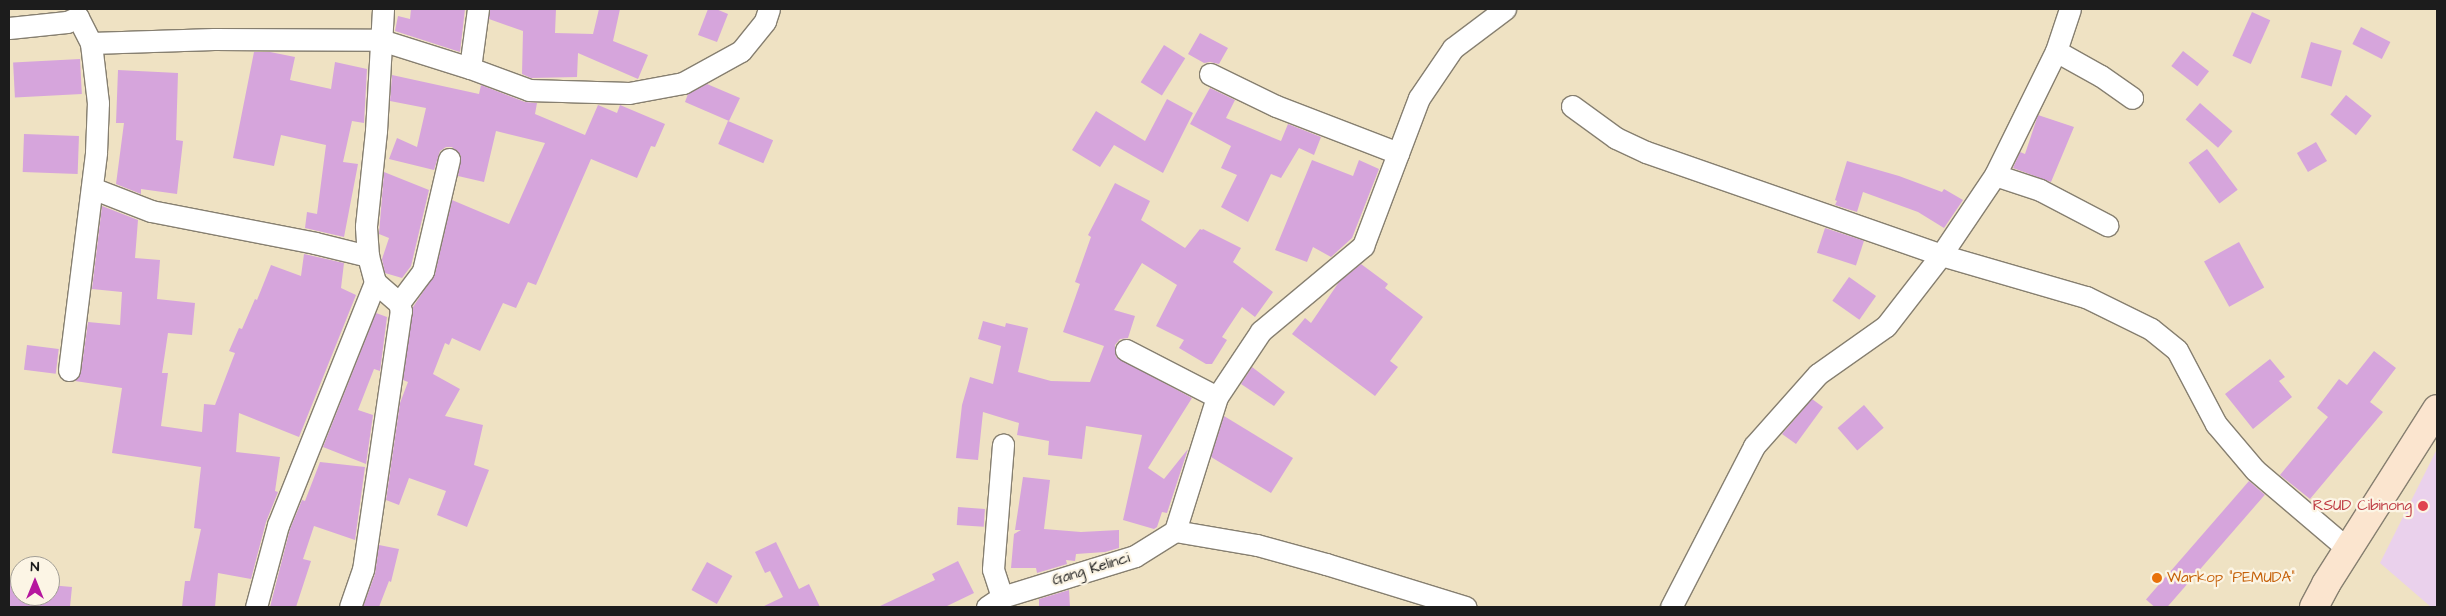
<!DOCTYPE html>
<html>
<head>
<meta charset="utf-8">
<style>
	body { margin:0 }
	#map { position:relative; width:2446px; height:616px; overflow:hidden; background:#efe2c3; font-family:"Architects Daughter",sans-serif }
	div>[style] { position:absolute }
	.built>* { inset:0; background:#ead1ec }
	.building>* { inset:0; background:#d6a5dc; transform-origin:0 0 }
	.roads { filter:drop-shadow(1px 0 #867f70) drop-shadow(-1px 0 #867f70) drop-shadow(0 1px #867f70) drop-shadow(0 -1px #867f70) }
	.minor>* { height:21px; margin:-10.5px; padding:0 10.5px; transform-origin:10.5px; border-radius:10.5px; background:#fff }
	.secondary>* { height:28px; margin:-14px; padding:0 14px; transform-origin:14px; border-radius:14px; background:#fbe5cf }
	.dots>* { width:14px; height:14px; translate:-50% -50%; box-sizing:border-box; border:2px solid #fcf5e5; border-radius:50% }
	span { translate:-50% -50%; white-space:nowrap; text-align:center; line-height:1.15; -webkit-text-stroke:4.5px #fcf5e5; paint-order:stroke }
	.health-label { font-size:15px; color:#be3a42 }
	.right { translate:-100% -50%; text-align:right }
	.street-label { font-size:15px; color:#1c1c1c }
	.food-label { font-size:15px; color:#c56008 }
	.left { translate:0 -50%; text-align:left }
	.frame { position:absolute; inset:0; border:10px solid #1c1c1c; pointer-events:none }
	.north { position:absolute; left:10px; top:556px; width:50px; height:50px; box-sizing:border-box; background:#fcf5e5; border:1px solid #a29e95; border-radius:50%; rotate:0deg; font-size:14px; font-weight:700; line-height:20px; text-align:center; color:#1c1c1c }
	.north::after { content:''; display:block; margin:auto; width:18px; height:22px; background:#b5179e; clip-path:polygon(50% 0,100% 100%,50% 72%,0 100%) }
</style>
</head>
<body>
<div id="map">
	<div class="built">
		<div style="clip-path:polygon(2437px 449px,2437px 607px,2431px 607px,2380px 563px)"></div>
	</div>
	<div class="building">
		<div style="clip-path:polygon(411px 9px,465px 9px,460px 52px,395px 31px,398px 16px,410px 19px)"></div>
		<div style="clip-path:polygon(490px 9px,556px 9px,555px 33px,593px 34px,599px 9px,620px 9px,613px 41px,648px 55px,638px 79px,578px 53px,577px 77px,531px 78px,522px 74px,523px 31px,489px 19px)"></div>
		<div style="clip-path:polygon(708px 9px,716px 9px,728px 14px,717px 42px,698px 35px)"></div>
		<div style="left:2252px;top:12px;width:20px;height:48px;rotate:24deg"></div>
		<div style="left:2361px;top:27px;width:33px;height:19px;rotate:27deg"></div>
		<div style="clip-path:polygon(1200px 33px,1228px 48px,1219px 64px,1210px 62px,1204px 63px,1188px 54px)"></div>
		<div style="left:2311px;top:42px;width:32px;height:37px;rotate:16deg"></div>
		<div style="left:1164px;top:45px;width:25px;height:44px;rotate:32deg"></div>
		<div style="left:2183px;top:51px;width:33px;height:19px;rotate:38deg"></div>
		<div style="clip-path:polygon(254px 52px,270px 52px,295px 57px,290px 80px,331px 89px,335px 62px,367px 69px,364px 123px,352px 121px,343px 162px,358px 164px,344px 237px,305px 228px,307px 212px,317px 214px,326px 145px,281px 135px,274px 166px,233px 158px)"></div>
		<div style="left:80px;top:59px;width:35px;height:67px;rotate:87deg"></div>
		<div style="clip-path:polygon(118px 70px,178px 73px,176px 140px,183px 141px,177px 194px,141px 189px,141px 194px,116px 184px,124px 123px,116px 123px)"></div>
		<div style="clip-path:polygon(392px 75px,479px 94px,481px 85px,525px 102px,537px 103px,535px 114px,585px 135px,598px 105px,617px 113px,620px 105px,665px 124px,655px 147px,651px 146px,637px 178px,591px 159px,536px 285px,528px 282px,516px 308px,503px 303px,480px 351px,452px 338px,449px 345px,445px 343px,433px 374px,460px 389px,445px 416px,483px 425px,474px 465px,489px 470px,467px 527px,437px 515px,446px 491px,409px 478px,399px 505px,386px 500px,400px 403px,408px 382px,403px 380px,413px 307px,435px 274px,452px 200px,509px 224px,545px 143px,496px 131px,484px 182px,458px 176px,461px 156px,452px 147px,446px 147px,440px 151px,434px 170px,389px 159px,397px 138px,417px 147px,426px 108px,390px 101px)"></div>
		<div style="clip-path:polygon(707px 84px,740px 98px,729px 121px,685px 102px,688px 94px)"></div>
		<div style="clip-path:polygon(1210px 88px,1235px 100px,1226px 118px,1281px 141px,1288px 124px,1321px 137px,1314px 155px,1299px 148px,1281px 178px,1271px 174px,1248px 222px,1221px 207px,1237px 175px,1221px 168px,1231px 146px,1190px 124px)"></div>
		<div style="left:2346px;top:95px;width:33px;height:25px;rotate:39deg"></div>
		<div style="clip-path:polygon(1167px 99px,1193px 113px,1163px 173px,1114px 145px,1100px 167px,1072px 150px,1096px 111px,1145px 141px)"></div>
		<div style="left:2200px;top:103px;width:43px;height:22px;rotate:41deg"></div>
		<div style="clip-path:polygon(2038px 115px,2074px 127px,2051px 182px,2013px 168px,2020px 152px,2025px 154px)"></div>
		<div style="left:728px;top:121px;width:49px;height:25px;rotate:23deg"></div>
		<div style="left:24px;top:134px;width:55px;height:38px;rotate:2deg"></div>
		<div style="left:2316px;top:142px;width:22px;height:22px;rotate:60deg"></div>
		<div style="left:2207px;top:149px;width:51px;height:23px;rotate:53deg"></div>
		<div style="clip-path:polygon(1312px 160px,1353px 176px,1359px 160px,1379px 169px,1352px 238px,1331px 257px,1313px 247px,1307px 262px,1275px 250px)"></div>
		<div style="clip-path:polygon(1847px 161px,1899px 176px,1942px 192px,1944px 189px,1963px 200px,1944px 228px,1918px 212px,1863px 192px,1857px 212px,1835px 205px,1837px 201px,1835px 200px)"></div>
		<div style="clip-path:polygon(384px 172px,429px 190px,411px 266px,402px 278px,385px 273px,382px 259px,389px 238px,379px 234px)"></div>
		<div style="clip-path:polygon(1115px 183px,1150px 201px,1141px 220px,1185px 248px,1200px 229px,1202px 230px,1203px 229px,1241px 248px,1233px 262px,1273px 292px,1255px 317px,1242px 307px,1222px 337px,1227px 340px,1212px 364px,1206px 364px,1179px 348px,1184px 340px,1156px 326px,1177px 285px,1142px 263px,1114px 310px,1135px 316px,1128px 338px,1120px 339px,1115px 345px,1116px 357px,1192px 398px,1148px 468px,1164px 479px,1188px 449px,1167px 513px,1162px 512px,1157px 527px,1154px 529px,1123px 520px,1142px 435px,1086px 426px,1082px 459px,1048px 455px,1049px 441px,1017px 435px,1019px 423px,983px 412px,978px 460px,956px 458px,962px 405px,970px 377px,993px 384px,1001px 346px,978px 339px,983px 321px,1005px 327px,1006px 323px,1028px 328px,1018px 372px,1051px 381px,1090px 382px,1104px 346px,1063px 332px,1080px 284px,1075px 282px,1091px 237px,1088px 235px)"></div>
		<div style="clip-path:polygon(102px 206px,138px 220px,135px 258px,160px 260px,157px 299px,195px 303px,192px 335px,168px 333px,162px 373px,168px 373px,161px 426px,202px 432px,204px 404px,215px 405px,235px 353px,229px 351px,239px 328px,242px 329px,255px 299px,257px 300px,271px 265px,301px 276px,304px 254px,344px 263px,341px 288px,356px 295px,299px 437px,239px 413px,236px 452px,280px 457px,275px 491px,278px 492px,266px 522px,251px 579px,218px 573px,215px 607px,182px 607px,185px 581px,190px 581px,201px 529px,194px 528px,201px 467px,112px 453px,122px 388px,75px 381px,81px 372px,88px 322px,120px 325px,122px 292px,92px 289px)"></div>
		<div style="left:1825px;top:228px;width:41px;height:26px;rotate:18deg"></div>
		<div style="left:2239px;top:242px;width:52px;height:40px;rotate:61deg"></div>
		<div style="clip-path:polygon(1361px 264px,1388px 284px,1385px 288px,1423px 317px,1390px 361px,1398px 367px,1375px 396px,1292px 334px,1305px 318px,1311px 323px,1339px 282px)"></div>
		<div style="left:1849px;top:277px;width:33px;height:29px;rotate:35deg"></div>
		<div style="clip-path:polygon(376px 313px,387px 317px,380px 371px,374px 369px,358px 410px,373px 415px,366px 464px,323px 447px)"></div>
		<div style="left:27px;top:345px;width:32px;height:25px;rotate:7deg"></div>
		<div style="clip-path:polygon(2374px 351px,2396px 368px,2370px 402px,2383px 412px,2310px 499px,2280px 475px,2328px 417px,2317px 408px,2339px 379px,2347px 385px)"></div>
		<div style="clip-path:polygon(2270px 359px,2285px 377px,2279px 381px,2292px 397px,2253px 429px,2225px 394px)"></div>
		<div style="clip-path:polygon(1252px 367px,1285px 392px,1274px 406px,1241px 384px)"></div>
		<div style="clip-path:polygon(1812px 399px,1823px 407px,1796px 444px,1782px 434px)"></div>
		<div style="left:1864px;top:405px;width:30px;height:35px;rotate:49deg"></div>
		<div style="clip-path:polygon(1224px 416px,1293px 458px,1271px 493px,1211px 457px)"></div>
		<div style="clip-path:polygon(320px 462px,365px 467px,355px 540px,314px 526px,303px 559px,311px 561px,296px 607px,270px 607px,290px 529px,302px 500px,305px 501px)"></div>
		<div style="clip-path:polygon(1023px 477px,1050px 480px,1044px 529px,1081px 532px,1119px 530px,1119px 548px,1105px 552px,1076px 554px,1075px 561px,1066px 560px,1067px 564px,1037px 573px,1036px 568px,1011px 568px,1014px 534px,1021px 530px,1015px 530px)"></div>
		<div style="left:2249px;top:481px;width:21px;height:157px;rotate:41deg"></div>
		<div style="left:958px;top:507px;width:27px;height:18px;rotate:4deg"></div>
		<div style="clip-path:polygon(776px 542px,799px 589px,809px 584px,820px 607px,762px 607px,783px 597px,770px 571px,765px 573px,755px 552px)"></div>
		<div style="clip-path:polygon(379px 545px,399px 549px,391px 582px,389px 581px,379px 607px,363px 607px,375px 574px)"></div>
		<div style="clip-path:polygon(958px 561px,974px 593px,945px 607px,878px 607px,935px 580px,932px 574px)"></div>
		<div style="left:707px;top:562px;width:29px;height:32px;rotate:29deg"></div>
		<div style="clip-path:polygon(9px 581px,20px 582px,20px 596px,50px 596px,50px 585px,72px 587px,70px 607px,9px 607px)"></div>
		<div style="clip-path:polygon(1069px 590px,1070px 607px,1039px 607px,1039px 599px)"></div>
	</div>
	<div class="roads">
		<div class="minor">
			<div style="left:9px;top:28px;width:58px;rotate:-5.9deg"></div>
			<div style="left:67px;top:22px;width:12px;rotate:-24deg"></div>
			<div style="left:91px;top:43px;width:123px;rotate:-1.9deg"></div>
			<div style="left:214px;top:39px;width:167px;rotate:0.3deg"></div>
			<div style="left:381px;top:40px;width:93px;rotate:17.5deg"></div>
			<div style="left:470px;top:68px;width:63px;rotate:20.4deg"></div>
			<div style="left:529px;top:90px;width:100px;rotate:1.7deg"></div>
			<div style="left:629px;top:93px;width:55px;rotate:-10.5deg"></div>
			<div style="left:683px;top:83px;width:66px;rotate:-28.9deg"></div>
			<div style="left:741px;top:51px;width:38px;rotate:-51deg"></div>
			<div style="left:765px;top:21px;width:13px;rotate:-72deg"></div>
			<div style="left:2056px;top:51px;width:51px;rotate:29.1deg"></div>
			<div style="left:2101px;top:76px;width:38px;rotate:35deg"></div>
			<div style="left:470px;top:68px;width:60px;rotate:-82.3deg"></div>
			<div style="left:1210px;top:74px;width:73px;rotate:25.9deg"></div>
			<div style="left:1276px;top:106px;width:131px;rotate:21.1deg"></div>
			<div style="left:1572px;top:106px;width:54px;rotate:36deg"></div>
			<div style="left:1616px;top:138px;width:33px;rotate:25deg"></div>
			<div style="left:1646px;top:152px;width:312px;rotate:19.2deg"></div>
			<div style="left:1941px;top:255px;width:151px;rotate:16.2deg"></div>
			<div style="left:2086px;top:297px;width:72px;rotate:26.2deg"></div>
			<div style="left:2151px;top:329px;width:33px;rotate:39deg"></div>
			<div style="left:2177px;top:350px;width:84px;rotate:62.2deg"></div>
			<div style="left:2216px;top:424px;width:60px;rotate:49.7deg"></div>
			<div style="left:2255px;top:470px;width:123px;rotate:40.4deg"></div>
			<div style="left:1995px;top:175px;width:47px;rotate:18.4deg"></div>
			<div style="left:2040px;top:190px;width:76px;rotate:27.6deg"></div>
			<div style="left:92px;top:188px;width:63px;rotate:21.3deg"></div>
			<div style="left:151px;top:211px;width:167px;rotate:11deg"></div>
			<div style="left:315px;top:243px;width:55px;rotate:13.8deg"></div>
			<div style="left:399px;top:303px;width:40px;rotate:-53deg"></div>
			<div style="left:423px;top:271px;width:115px;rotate:-76.9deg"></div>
			<div style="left:1126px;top:350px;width:102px;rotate:27.3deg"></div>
			<div style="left:69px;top:370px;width:220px;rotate:-82.9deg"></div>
			<div style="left:96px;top:152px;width:49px;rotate:-87.7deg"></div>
			<div style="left:98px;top:103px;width:60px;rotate:-96.7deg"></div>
			<div style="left:91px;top:43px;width:29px;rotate:-117deg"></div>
			<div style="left:1175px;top:531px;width:140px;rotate:-72.6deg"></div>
			<div style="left:1217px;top:397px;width:79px;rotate:-56.3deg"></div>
			<div style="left:1261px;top:331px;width:133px;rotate:-39.8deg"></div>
			<div style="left:1363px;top:246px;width:158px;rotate:-69.3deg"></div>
			<div style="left:1419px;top:98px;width:60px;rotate:-55.8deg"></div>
			<div style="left:1453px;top:48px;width:65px;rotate:-36.9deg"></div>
			<div style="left:1175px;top:531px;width:83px;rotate:9.7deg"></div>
			<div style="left:1257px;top:545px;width:72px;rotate:15.4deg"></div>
			<div style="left:1326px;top:564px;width:146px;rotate:17.1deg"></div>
			<div style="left:1002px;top:597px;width:29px;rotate:-108deg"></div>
			<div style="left:993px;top:569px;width:125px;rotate:-85.4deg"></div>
			<div style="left:256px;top:607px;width:85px;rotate:-75deg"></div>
			<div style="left:278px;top:525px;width:262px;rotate:-68.2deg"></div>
			<div style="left:350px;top:607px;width:39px;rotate:-71deg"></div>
			<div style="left:363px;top:570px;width:262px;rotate:-81.7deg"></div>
			<div style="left:401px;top:311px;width:8px;rotate:-104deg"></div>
			<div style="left:399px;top:303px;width:32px;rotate:-139deg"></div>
			<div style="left:375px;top:282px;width:27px;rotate:-105deg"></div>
			<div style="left:368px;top:256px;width:30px;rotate:-94deg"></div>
			<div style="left:366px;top:226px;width:96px;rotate:-84deg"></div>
			<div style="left:376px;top:131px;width:122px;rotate:-86.7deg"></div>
			<div style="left:987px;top:607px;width:18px;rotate:-34deg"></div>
			<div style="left:1002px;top:597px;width:139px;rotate:-17.1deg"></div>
			<div style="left:1135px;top:556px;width:47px;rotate:-32deg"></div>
			<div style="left:1671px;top:607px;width:181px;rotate:-62.7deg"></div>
			<div style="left:1754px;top:446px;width:96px;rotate:-48.4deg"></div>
			<div style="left:1818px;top:374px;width:83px;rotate:-35.2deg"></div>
			<div style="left:1886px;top:326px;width:90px;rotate:-52.2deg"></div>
			<div style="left:1941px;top:255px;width:97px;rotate:-56deg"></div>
			<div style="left:1995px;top:175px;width:138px;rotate:-63.8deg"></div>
			<div style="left:2056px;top:51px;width:44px;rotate:-71.6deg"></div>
		</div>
		<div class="secondary">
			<div style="left:2314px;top:607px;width:26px;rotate:-62deg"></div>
			<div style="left:2326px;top:584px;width:207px;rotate:-57.6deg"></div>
		</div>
	</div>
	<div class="dots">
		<div style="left:2423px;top:506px;background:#e0444e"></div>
		<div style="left:2157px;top:578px;background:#e8710a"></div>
	</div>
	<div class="health-label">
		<span class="right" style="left:2412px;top:506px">RSUD Cibinong</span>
	</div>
	<div class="street-label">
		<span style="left:1091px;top:569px;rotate:-17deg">Gang Kelinci</span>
	</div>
	<div class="food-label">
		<span class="left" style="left:2167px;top:578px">Warkop "PEMUDA"</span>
	</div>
	<div class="frame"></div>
	<div class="north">N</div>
</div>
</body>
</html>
